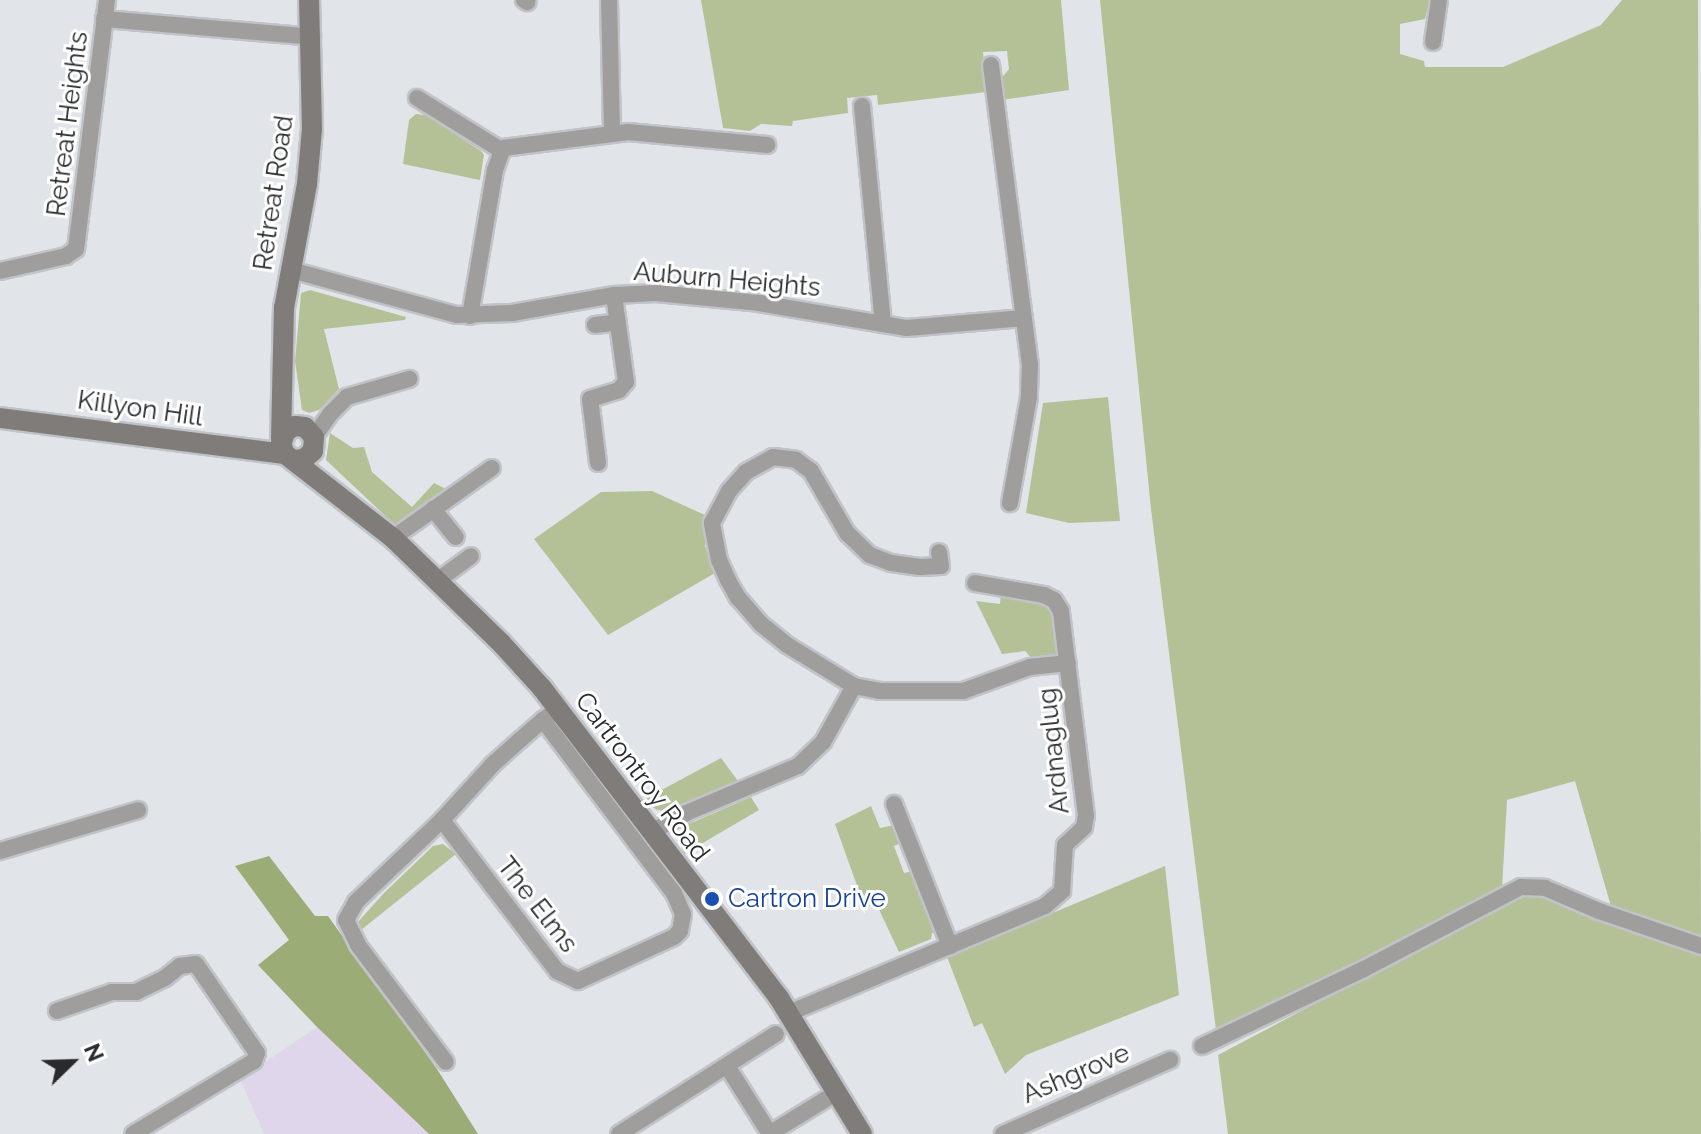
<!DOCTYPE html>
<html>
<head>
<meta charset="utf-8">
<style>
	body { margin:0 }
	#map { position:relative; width:1701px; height:1134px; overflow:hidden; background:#e1e5e9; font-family:Raleway,sans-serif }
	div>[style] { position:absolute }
	.education>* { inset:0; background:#e0d6eb }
	.green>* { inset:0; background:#b4c197 }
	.forest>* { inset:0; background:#9cac77 }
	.roads { filter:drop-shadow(2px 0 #c0c3c7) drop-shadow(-2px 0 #c0c3c7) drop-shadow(0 2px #c0c3c7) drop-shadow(0 -2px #c0c3c7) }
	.street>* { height:16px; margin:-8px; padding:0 8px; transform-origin:8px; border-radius:8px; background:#a09e9c }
	.secondary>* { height:20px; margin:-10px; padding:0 10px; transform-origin:10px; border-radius:10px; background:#7f7c7a }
	.dots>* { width:22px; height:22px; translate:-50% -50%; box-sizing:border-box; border:4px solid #fff; border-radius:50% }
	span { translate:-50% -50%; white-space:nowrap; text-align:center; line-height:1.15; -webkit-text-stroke:6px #fff; paint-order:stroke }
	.street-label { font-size:26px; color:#282a2b }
	.transit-label { font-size:26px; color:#164399 }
	.left { translate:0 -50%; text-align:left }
	.north { position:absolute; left:32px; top:1022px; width:80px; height:80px; -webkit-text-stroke:6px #fff; paint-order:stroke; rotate:67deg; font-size:22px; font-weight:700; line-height:32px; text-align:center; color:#282a2b }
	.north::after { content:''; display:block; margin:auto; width:28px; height:36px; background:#282a2b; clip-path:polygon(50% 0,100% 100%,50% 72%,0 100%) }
</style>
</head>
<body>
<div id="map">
	<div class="education">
		<div style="clip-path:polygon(317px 1027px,423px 1127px,429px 1134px,264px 1134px,240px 1079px)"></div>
	</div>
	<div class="green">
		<div style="clip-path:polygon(701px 0,1061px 0,1069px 90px,1002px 100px,1000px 80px,1009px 69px,1007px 51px,983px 52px,987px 92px,878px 105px,877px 95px,847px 98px,848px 113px,793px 121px,792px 126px,761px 124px,750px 131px,723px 128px)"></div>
		<div style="clip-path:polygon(1100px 0,1430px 0,1425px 19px,1400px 24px,1400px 54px,1424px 61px,1425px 67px,1503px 67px,1601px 25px,1622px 0,1698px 0,1701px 940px,1671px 925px,1612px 910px,1575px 781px,1507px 800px,1502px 889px,1316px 985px,1216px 1030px,1151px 509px)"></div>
		<div style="clip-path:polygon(416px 114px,426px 115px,481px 151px,484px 155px,480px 180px,403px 164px,409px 120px)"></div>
		<div style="clip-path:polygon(310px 290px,406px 317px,405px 320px,324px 329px,339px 389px,319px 410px,309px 413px,302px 410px,295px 361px,301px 293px)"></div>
		<div style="clip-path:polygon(1108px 397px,1120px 521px,1069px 523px,1026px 513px,1043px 403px)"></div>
		<div style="clip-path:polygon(330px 433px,353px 448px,364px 447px,372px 472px,412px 507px,434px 483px,448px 490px,397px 527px,326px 460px)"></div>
		<div style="clip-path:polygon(652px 491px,705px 515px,705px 546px,715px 573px,608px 635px,534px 539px,601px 492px)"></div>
		<div style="clip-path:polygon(1001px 592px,1049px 605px,1056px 612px,1059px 653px,1034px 661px,1025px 651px,1002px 654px,976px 601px,1000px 604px)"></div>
		<div style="clip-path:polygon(721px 758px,738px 781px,667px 811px,657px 810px,643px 800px)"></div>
		<div style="clip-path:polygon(751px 797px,759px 810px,684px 854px,677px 836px,684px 826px)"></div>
		<div style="clip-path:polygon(871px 806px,880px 828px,894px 825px,903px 842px,894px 846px,904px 873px,914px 871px,938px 930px,932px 933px,931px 939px,899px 952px,876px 903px,865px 908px,835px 824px)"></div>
		<div style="clip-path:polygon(443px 844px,456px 854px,361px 930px,358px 927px,357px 923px,384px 893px,433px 846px)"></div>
		<div style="clip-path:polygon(1165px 866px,1179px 995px,1026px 1055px,1005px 1074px,982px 1023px,974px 1027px,947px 957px)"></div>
		<div style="clip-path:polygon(1522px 894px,1546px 898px,1611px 924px,1701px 951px,1701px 1134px,1228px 1134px,1218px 1055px)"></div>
	</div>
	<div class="forest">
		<div style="clip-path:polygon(269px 856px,315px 916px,328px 916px,437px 1069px,478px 1134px,429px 1134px,317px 1027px,258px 965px,289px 940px,235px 866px)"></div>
	</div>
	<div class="roads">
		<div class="street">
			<div style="left:524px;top:0;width:4px;rotate:34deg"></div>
			<div style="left:609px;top:0;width:133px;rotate:88.7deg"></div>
			<div style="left:104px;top:19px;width:209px;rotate:4.9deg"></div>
			<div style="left:1433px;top:42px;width:42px;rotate:-81.9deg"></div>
			<div style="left:991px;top:65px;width:302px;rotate:82.6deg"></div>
			<div style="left:1030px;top:364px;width:33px;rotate:92deg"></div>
			<div style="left:1029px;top:397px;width:108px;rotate:100.2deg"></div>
			<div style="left:417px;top:98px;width:99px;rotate:31.8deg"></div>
			<div style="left:862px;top:106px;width:219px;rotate:84.5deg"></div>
			<div style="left:291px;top:270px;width:172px;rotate:15.2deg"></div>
			<div style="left:457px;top:315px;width:55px;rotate:-2.1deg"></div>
			<div style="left:512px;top:313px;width:104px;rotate:-10deg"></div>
			<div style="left:614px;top:295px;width:42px;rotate:-2.7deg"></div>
			<div style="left:656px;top:293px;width:103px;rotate:5.5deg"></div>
			<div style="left:759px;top:303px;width:150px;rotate:9.6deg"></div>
			<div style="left:907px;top:328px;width:117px;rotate:-4.9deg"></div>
			<div style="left:0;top:271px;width:68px;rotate:-12.8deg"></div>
			<div style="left:66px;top:256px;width:12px;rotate:-35deg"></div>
			<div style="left:76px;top:249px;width:251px;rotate:-82.9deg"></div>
			<div style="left:470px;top:316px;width:148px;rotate:-80.3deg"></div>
			<div style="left:495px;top:170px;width:23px;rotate:-70deg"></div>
			<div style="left:503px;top:148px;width:126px;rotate:-7.3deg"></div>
			<div style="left:628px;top:132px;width:140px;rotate:5.3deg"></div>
			<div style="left:595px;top:325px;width:23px;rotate:-7deg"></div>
			<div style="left:314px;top:437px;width:28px;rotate:-55deg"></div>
			<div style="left:330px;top:414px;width:24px;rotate:-45deg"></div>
			<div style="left:347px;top:397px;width:65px;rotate:-16.2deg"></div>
			<div style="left:598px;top:463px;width:64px;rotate:-97.1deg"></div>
			<div style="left:590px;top:399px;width:30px;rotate:-17deg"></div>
			<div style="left:619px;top:390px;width:11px;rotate:-49deg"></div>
			<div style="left:626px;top:382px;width:88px;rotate:-97.9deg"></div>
			<div style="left:433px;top:509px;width:36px;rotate:51deg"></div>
			<div style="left:393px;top:538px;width:121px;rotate:-35.3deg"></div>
			<div style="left:437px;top:581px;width:42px;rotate:-36.3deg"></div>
			<div style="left:854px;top:686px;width:26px;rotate:11deg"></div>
			<div style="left:880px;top:691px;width:83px"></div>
			<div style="left:963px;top:691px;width:71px;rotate:-19.7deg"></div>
			<div style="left:1030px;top:667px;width:38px;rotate:-6deg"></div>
			<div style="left:543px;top:720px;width:217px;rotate:52.9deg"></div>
			<div style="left:674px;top:893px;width:23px;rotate:67deg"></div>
			<div style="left:683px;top:914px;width:17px;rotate:100deg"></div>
			<div style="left:680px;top:931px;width:8px;rotate:135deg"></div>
			<div style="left:674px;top:937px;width:106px;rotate:155.4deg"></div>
			<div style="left:578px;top:981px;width:23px;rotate:-155deg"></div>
			<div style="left:557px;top:971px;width:190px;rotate:-127.3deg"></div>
			<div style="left:442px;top:820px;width:74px;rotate:-47.7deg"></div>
			<div style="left:492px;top:765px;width:38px;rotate:-42deg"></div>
			<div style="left:520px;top:740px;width:30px;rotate:-41deg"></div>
			<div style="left:543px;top:720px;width:7px;rotate:-34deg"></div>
			<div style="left:549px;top:716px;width:11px;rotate:-45deg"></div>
			<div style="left:894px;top:804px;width:153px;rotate:68.5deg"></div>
			<div style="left:442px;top:820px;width:119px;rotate:136.4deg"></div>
			<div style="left:356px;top:902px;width:21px;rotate:119deg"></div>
			<div style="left:346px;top:920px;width:28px;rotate:64deg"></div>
			<div style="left:358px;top:945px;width:146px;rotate:53.1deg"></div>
			<div style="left:651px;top:832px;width:40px;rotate:-28deg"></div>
			<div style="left:686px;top:813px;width:121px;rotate:-22.8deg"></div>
			<div style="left:798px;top:766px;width:35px;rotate:-44deg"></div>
			<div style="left:823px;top:742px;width:64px;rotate:-61deg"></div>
			<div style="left:854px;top:686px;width:79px;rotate:-148.5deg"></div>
			<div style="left:787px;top:645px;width:33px;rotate:-141deg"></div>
			<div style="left:761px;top:624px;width:35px;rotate:-131deg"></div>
			<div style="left:738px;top:598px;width:21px;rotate:-119deg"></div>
			<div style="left:728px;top:580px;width:22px;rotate:-114deg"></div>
			<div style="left:719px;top:560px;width:38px;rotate:-101deg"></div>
			<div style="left:712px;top:523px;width:36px;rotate:-62deg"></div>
			<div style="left:729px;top:491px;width:25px;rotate:-48deg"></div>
			<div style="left:746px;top:472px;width:31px;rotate:-29deg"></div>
			<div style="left:773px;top:457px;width:23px;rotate:7deg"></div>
			<div style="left:796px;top:460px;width:19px;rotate:36deg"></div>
			<div style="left:811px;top:471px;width:72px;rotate:59.9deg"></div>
			<div style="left:847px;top:533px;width:32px;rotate:44deg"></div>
			<div style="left:870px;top:555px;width:22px;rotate:21deg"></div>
			<div style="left:891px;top:563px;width:29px;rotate:8deg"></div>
			<div style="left:920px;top:567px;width:21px;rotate:-3deg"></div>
			<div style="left:941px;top:566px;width:14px;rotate:-98deg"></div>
			<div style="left:0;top:851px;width:144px;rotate:-16.5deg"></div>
			<div style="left:57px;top:1011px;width:58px;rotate:-19.1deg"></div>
			<div style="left:112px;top:992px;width:24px"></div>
			<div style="left:136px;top:992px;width:32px;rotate:-26deg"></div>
			<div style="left:165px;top:978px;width:19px;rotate:-39deg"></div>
			<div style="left:180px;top:966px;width:16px;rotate:-7deg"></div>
			<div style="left:196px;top:964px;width:108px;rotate:55.6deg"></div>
			<div style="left:257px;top:1053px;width:9px;rotate:111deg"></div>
			<div style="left:254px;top:1061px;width:141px;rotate:148.9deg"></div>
			<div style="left:789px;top:1013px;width:277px;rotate:-22.7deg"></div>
			<div style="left:1045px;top:906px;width:23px;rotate:-41deg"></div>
			<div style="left:1062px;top:891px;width:46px;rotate:-86.3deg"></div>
			<div style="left:1065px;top:845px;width:26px;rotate:-43deg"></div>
			<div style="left:1084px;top:827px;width:11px;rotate:-80deg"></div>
			<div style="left:1086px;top:816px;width:207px;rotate:-97deg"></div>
			<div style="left:1061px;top:611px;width:13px;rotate:-122deg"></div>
			<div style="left:1054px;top:600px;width:11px;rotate:-153deg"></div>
			<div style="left:1044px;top:595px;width:70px;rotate:-170.1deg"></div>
			<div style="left:1202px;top:1046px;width:179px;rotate:-25.4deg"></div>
			<div style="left:1364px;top:969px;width:177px;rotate:-27.6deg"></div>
			<div style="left:1521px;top:887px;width:24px;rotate:2deg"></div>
			<div style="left:1545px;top:888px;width:59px;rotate:23.1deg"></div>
			<div style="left:1599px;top:911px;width:108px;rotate:18.9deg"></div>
			<div style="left:727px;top:1066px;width:80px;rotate:57.7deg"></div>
			<div style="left:619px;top:1134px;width:186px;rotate:-32.5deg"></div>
			<div style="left:769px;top:1134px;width:79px;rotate:-31.5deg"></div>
			<div style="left:1003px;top:1134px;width:183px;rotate:-23.9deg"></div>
		</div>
		<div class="secondary">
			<div style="left:0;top:418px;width:287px;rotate:7.2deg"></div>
			<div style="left:281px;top:439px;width:131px;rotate:-88.7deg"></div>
			<div style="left:284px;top:308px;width:126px;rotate:-79.5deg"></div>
			<div style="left:307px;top:184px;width:55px;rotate:-84.8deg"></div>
			<div style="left:312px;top:129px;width:129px;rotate:-91.3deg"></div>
			<div style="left:294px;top:460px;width:10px;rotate:-6deg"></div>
			<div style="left:304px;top:459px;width:12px;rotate:-42deg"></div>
			<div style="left:313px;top:451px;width:14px;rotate:-86deg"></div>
			<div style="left:314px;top:437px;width:13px;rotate:-132deg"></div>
			<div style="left:305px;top:427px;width:10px;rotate:-174deg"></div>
			<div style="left:295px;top:426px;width:10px;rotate:151deg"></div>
			<div style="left:286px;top:431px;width:14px;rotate:111deg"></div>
			<div style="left:281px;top:444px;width:11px;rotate:68deg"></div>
			<div style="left:285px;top:454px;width:137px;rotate:37.9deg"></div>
			<div style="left:393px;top:538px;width:151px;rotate:44.2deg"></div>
			<div style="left:501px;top:643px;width:61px;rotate:47.7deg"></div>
			<div style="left:542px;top:688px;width:390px;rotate:52.6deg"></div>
			<div style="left:779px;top:998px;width:159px;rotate:58.6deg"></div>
		</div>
	</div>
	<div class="dots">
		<div style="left:712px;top:899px;background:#1a4fb4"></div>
	</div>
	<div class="street-label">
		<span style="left:68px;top:124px;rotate:-83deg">Retreat Heights</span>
		<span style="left:274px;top:193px;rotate:-82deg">Retreat Road</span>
		<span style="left:727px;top:280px;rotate:5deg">Auburn Heights</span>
		<span style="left:140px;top:409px;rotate:8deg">Killyon Hill</span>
		<span style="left:1054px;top:751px;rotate:-96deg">Ardnaglug</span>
		<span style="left:642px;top:777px;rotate:53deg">Cartrontroy Road</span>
		<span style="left:537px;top:905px;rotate:52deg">The Elms</span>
		<span style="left:1076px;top:1074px;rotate:-23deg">Ashgrove</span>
	</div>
	<div class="transit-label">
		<span class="left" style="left:728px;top:899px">Cartron Drive</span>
	</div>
	<div class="north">N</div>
</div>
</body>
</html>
